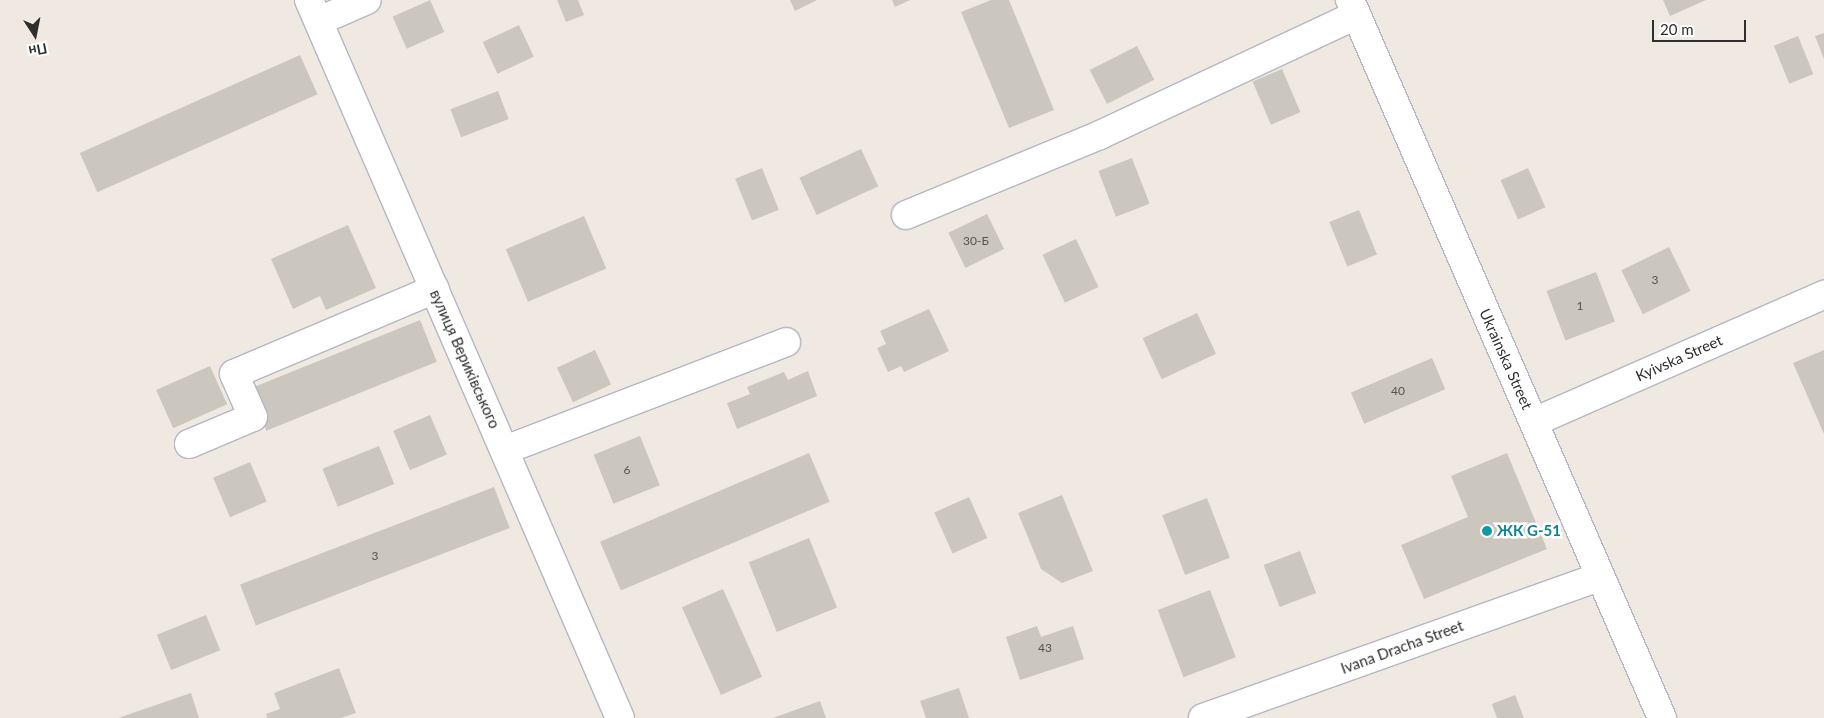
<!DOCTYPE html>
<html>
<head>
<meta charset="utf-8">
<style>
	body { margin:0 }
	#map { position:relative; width:1824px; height:718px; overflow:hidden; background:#efe9e1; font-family:Lato,sans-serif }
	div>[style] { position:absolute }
	.building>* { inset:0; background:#cbc7bf; transform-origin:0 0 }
	.roads { filter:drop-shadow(1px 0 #b4b7c1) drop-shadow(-1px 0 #b4b7c1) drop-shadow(0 1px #b4b7c1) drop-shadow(0 -1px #b4b7c1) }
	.minor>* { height:28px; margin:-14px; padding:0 14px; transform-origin:14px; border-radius:14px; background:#fff }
	.dots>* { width:14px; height:14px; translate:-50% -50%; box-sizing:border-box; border:2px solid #fff; border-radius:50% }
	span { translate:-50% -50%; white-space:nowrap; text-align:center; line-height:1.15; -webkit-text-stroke:5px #fff; paint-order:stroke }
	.number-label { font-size:12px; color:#555452 }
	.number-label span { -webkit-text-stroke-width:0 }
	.street-label { font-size:15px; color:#2e2e2e }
	.culture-label { font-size:15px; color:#0d838f; font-weight:700 }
	.left { translate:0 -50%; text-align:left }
	.north { position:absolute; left:10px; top:10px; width:50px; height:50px; -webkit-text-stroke:4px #fff; paint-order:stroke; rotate:169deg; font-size:14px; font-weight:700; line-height:20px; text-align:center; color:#2e2e2e }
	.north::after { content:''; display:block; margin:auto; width:18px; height:22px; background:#2e2e2e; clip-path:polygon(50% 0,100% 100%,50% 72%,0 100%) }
	.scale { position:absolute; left:1652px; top:20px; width:94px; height:22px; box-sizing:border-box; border:2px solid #2e2e2e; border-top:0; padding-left:6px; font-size:15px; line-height:18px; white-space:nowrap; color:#2e2e2e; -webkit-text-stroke:4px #fff; paint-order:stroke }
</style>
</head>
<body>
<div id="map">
	<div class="building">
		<div style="left:430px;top:0;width:35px;height:41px;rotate:66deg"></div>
		<div style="clip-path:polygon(557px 0,578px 0,584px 15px,566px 22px)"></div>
		<div style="clip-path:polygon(790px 0,817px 0,795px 11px)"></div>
		<div style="clip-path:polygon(892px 0,910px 0,895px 7px)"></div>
		<div style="clip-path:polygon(991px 0,1009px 0,1054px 110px,1009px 128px,961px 12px)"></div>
		<div style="clip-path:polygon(1663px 0,1706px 0,1670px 16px)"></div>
		<div style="left:519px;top:25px;width:35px;height:40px;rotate:65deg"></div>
		<div style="clip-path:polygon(1824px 33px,1824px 59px,1815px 36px)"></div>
		<div style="left:1798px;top:36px;width:41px;height:26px;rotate:68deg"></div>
		<div style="left:1137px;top:46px;width:38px;height:53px;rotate:63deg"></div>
		<div style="left:300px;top:55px;width:43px;height:241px;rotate:66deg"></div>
		<div style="left:1282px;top:69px;width:47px;height:32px;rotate:67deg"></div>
		<div style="left:498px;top:91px;width:30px;height:51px;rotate:69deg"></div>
		<div style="left:861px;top:149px;width:41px;height:68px;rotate:65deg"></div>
		<div style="left:1132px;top:158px;width:49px;height:36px;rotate:69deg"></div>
		<div style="left:762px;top:168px;width:45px;height:29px;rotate:68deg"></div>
		<div style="left:1528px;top:168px;width:43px;height:30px;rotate:66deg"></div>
		<div style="left:1359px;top:210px;width:48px;height:32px;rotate:68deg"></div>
		<div style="left:987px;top:214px;width:39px;height:43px;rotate:64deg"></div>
		<div style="left:584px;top:216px;width:57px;height:85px;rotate:67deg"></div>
		<div style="clip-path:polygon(348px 225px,376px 288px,326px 310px,320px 296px,293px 309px,271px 259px)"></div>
		<div style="left:1076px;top:239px;width:53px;height:37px;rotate:65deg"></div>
		<div style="left:1669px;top:247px;width:49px;height:53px;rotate:64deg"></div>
		<div style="left:1596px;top:272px;width:53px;height:53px;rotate:69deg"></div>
		<div style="clip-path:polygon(929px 309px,949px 351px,904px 372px,901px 366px,888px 372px,877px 348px,886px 344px,880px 331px)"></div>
		<div style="left:1197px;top:313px;width:45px;height:60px;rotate:65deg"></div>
		<div style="left:420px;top:320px;width:45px;height:184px;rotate:68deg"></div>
		<div style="left:595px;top:350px;width:38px;height:42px;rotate:65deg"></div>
		<div style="clip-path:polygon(1824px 350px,1824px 434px,1793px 363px)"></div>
		<div style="left:1432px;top:358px;width:34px;height:88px;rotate:67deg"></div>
		<div style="left:210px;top:366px;width:42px;height:59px;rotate:66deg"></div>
		<div style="clip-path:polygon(808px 371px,817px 396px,737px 429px,727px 403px,750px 394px,747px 387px,784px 372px,788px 380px)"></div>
		<div style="left:430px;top:415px;width:43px;height:40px;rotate:67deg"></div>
		<div style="left:640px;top:436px;width:53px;height:50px;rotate:68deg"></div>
		<div style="left:379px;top:446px;width:41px;height:61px;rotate:68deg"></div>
		<div style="left:809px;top:453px;width:53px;height:227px;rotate:67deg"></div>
		<div style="clip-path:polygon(1507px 453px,1547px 549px,1424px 599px,1401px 545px,1468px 517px,1451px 476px)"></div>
		<div style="left:250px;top:462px;width:43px;height:40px;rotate:67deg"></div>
		<div style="left:494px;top:487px;width:44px;height:272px;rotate:69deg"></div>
		<div style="clip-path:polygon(1062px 495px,1093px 571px,1062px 583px,1041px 569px,1018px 513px)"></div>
		<div style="left:969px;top:497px;width:45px;height:38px;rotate:66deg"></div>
		<div style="left:1207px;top:498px;width:64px;height:48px;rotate:69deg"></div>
		<div style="left:809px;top:538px;width:75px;height:65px;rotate:68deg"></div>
		<div style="left:1300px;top:551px;width:45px;height:39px;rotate:69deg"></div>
		<div style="left:723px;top:589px;width:96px;height:45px;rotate:66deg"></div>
		<div style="left:1210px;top:590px;width:72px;height:56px;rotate:69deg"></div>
		<div style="left:206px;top:615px;width:38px;height:53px;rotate:68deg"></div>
		<div style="clip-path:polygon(1037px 626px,1041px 637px,1073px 626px,1084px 659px,1020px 680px,1006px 637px)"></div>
		<div style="clip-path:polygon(339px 668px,356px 713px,341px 718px,267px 718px,266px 714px,280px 709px,274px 693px)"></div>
		<div style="clip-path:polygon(959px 688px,969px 718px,926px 718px,920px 701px)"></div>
		<div style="clip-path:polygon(191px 693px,199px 718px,118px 718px)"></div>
		<div style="clip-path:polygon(1515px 695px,1524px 718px,1497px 718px,1492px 704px)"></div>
		<div style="clip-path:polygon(820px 701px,826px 718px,773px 718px)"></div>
	</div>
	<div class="roads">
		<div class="minor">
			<div style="left:309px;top:0;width:782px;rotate:66.58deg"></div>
			<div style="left:1350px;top:0;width:783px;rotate:66.51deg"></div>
			<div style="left:319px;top:21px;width:52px;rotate:-23.6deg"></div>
			<div style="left:906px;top:215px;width:210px;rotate:-22.4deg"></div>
			<div style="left:1100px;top:135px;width:283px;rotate:-25.1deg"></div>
			<div style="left:1534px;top:422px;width:317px;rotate:-23.7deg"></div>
			<div style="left:189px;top:444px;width:69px;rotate:-22.9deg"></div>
			<div style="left:253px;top:417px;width:47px;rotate:-113.8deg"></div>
			<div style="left:234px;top:374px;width:218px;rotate:-22.9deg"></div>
			<div style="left:505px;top:450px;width:301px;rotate:-21deg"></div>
			<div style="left:1203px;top:718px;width:421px;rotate:-19.6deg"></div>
		</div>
	</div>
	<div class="dots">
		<div style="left:1487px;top:531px;background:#0f9aa8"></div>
	</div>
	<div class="number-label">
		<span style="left:976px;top:241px">30-Б</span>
		<span style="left:1655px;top:280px">3</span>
		<span style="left:1580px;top:306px">1</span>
		<span style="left:1398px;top:391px">40</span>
		<span style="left:627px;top:470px">6</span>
		<span style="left:375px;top:556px">3</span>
		<span style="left:1045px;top:648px">43</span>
	</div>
	<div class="street-label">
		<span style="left:1679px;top:358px;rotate:-24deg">Kyivska Street</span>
		<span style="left:465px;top:359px;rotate:66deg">вулиця Вериківського</span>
		<span style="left:1506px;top:359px;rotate:66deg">Ukrainska Street</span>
		<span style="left:1402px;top:647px;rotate:-20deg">Ivana Dracha Street</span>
	</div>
	<div class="culture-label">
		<span class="left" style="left:1497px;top:531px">ЖК G-51</span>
	</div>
	<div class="north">Пн</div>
	<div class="scale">20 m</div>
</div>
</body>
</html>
